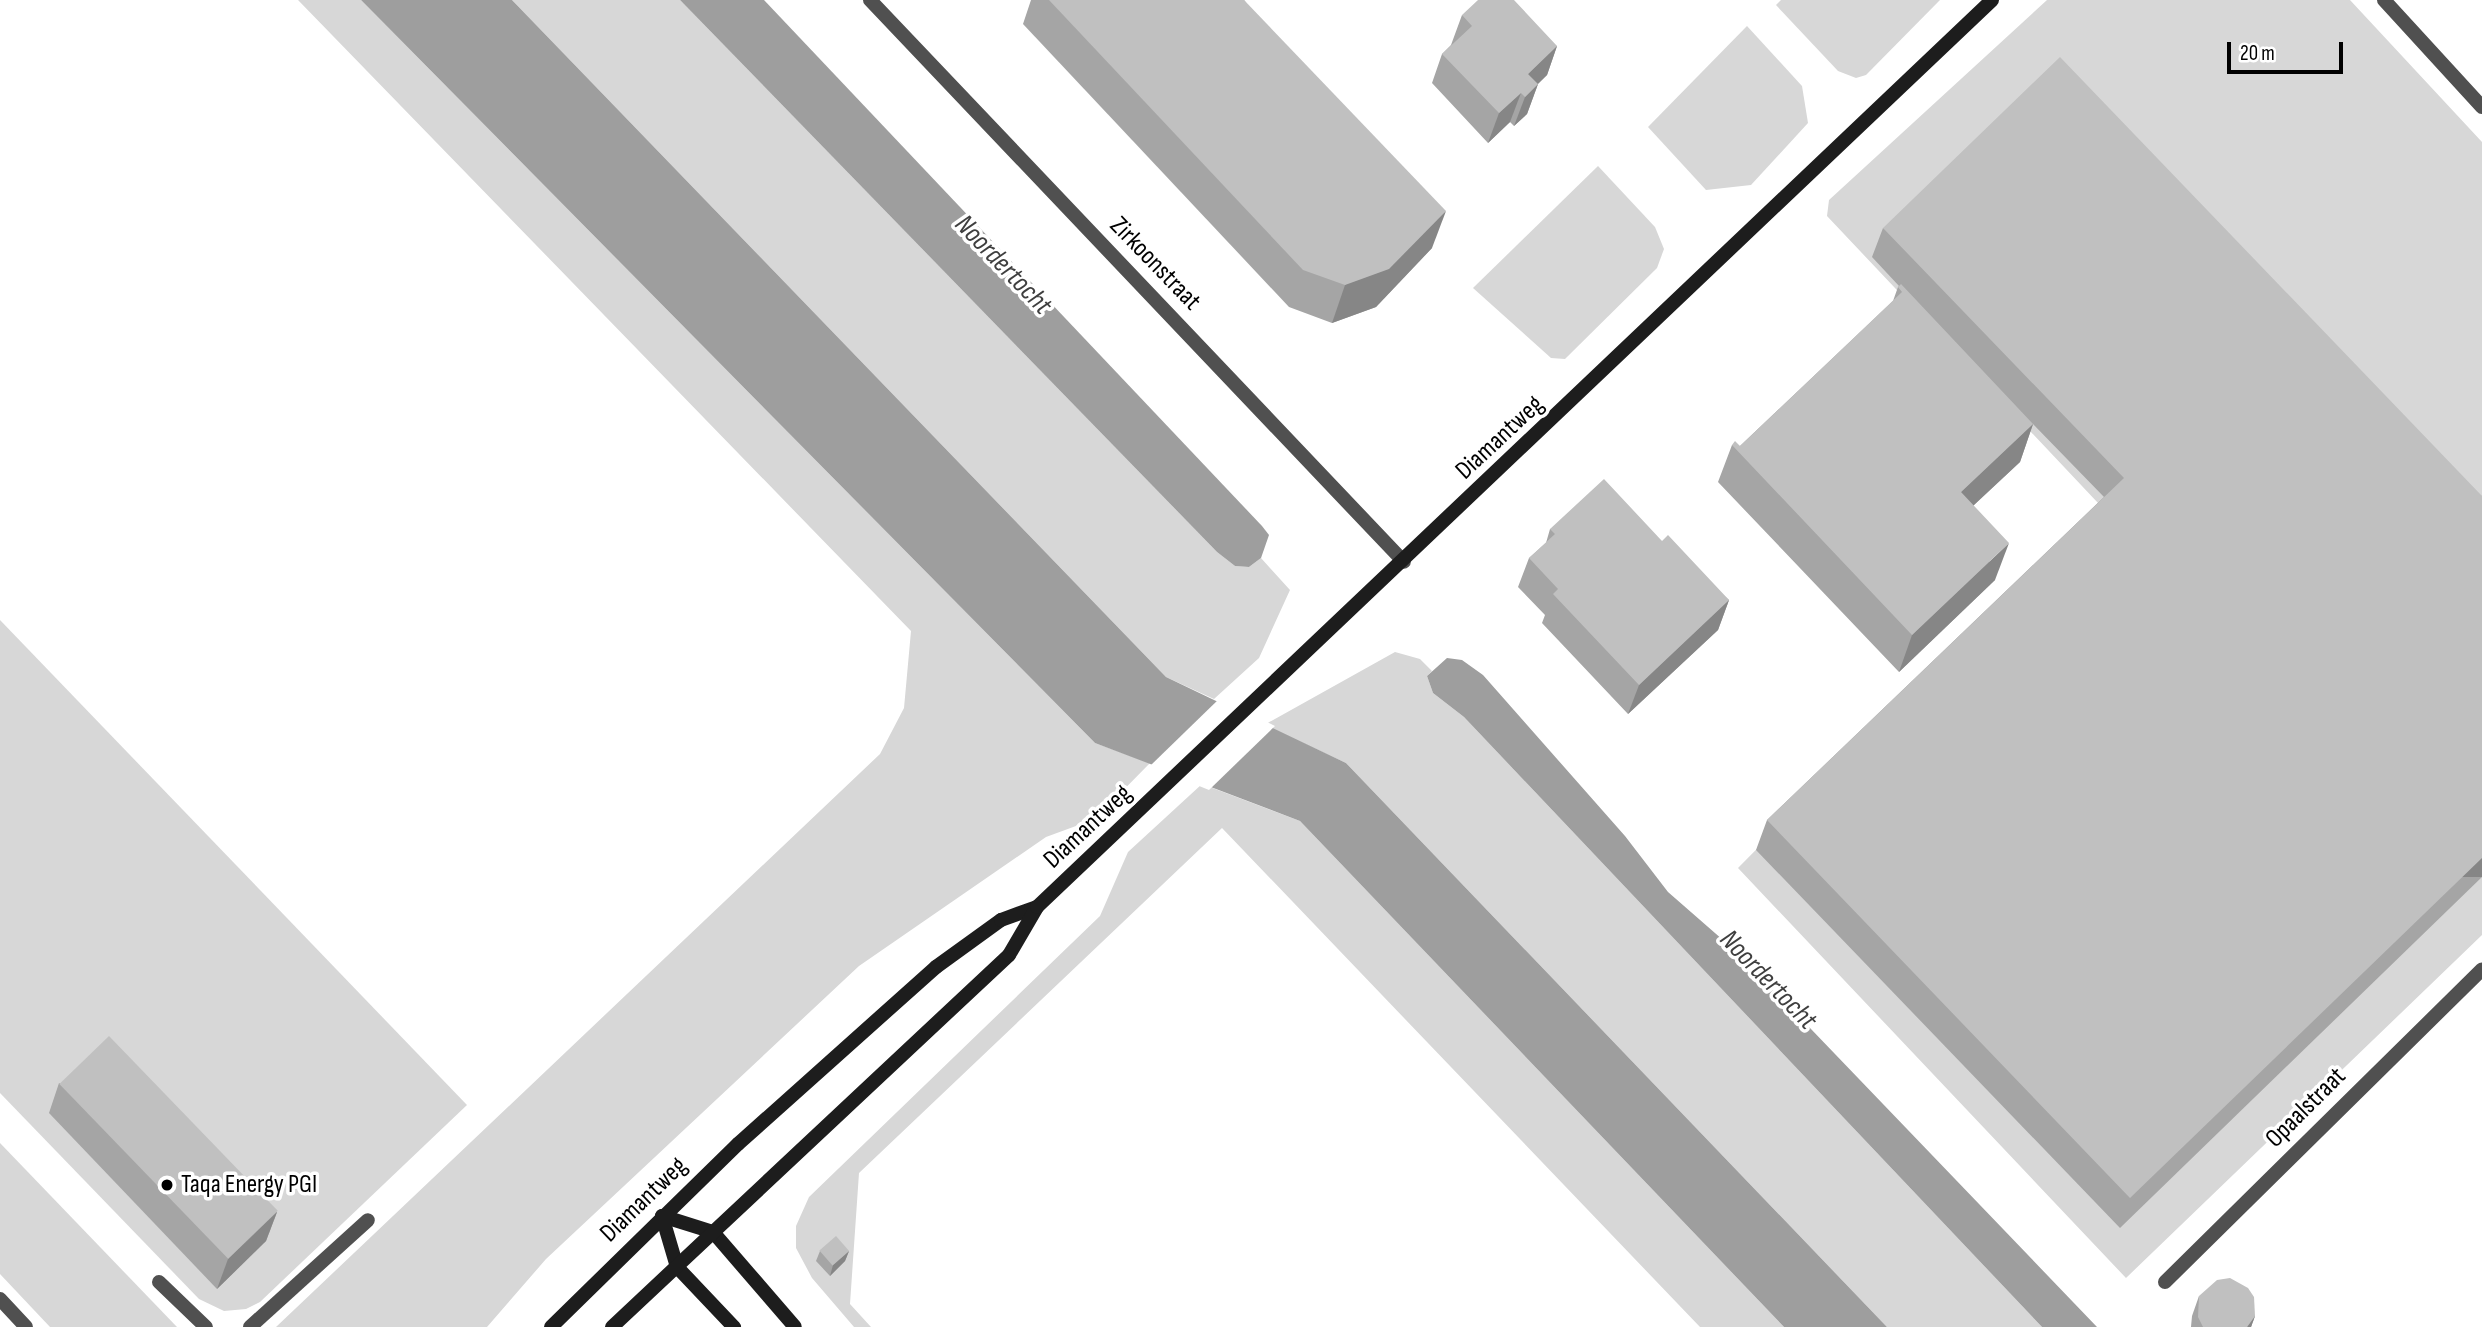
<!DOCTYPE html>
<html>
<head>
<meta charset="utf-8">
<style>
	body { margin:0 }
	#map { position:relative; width:2482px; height:1327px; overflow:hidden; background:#fff; font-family:"Sofia Sans Condensed",sans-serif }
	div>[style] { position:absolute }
	.green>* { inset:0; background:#d7d7d7 }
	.water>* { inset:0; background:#9e9e9e }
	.pier>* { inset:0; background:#fff }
	.lane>* { height:14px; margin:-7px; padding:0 7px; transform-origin:7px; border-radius:7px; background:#505050 }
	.street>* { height:14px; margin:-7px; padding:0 7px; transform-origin:7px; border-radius:7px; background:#505050 }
	.secondary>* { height:14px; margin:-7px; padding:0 7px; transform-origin:7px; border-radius:7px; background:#1d1d1d }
	.wall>* { inset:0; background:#a5a5a5 }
	.shaded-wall>* { inset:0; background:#868686; transform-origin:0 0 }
	.building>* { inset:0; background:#c0c0c0; transform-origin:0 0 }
	.dots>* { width:19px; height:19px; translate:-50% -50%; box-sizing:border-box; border:4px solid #fff; border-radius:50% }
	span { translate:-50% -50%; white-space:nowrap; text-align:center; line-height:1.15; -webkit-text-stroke:7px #fff; paint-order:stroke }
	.street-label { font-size:26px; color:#000 }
	.poi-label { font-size:26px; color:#000 }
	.left { translate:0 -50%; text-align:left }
	.water-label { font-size:28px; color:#3f3f3f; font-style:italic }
	.scale { position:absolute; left:2227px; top:42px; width:116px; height:32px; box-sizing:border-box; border:4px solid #000; border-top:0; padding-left:9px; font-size:21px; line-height:24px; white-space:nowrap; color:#000; -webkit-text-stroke:5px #fff; paint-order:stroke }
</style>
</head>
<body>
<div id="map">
	<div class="green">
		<div style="clip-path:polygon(298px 0,361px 0,1095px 743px,1150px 763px,1095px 819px,1046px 837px,859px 966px,546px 1259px,487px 1327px,276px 1327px,880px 754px,904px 708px,911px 631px)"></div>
		<div style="clip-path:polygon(512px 0,680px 0,1217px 552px,1235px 566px,1249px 567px,1261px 558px,1290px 590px,1259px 658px,1214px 699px,1166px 677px)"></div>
		<div style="clip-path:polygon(1781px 0,1940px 0,1866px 75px,1856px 78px,1838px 71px,1776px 5px)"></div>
		<div style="clip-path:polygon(2047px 0,2350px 0,2482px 142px,2482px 935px,2126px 1278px,1738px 868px,2098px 503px,1827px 216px,1829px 200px)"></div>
		<div style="clip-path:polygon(1747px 26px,1802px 86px,1808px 123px,1751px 185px,1706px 190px,1648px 127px)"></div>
		<div style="clip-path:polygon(1598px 166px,1655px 227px,1664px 249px,1657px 268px,1565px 359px,1551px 358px,1473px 288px)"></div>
		<div style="clip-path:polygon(0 620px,467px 1105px,260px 1302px,246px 1309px,224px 1311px,199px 1299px,0 1093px)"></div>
		<div style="clip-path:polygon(1395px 652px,1420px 659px,1432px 671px,1427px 676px,1433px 693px,1464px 717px,2042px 1327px,1887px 1327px,1346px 763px,1264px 725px)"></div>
		<div style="clip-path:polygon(1202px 784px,1300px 821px,1784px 1327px,1700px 1327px,1222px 828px,859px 1173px,850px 1304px,871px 1327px,854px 1327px,812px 1278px,796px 1248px,796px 1226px,809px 1197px,1100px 916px,1128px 852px)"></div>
		<div style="clip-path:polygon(0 1143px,177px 1327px,50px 1327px,0 1274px)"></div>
	</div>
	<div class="water">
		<div style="clip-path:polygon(361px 0,512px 0,1166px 677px,1346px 763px,1887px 1327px,1784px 1327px,1300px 821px,1095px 743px)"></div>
		<div style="clip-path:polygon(680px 0,764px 0,1262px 526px,1269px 535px,1261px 558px,1249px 567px,1235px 566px,1217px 552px)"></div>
		<div style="clip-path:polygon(1447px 658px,1462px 660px,1483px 675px,1625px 836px,1668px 892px,1739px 954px,2097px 1327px,2042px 1327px,1464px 717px,1433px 693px,1427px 676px)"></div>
	</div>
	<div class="pier">
		<div style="clip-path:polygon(1220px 698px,1275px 726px,1209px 790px,1150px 766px)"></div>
	</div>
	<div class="lane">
		<div style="left:159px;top:1282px;width:65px;rotate:43.8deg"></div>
		<div style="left:0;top:1299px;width:38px;rotate:47deg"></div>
		<div style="left:250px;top:1327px;width:159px;rotate:-42.2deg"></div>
	</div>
	<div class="street">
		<div style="left:870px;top:0;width:775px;rotate:46.46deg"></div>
		<div style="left:2384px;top:0;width:145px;rotate:47.5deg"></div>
		<div style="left:2165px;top:1282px;width:445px;rotate:-44.6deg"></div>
	</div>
	<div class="secondary">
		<div style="left:662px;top:1216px;width:53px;rotate:17.4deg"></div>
		<div style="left:713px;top:1232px;width:125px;rotate:49.2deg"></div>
		<div style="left:662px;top:1216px;width:53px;rotate:73.6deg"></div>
		<div style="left:677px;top:1267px;width:83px;rotate:46.5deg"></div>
		<div style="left:551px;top:1327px;width:262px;rotate:-44.4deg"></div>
		<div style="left:738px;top:1144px;width:266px;rotate:-41.8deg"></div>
		<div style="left:936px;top:967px;width:80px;rotate:-35.9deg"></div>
		<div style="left:1001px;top:920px;width:38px;rotate:-20deg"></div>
		<div style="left:612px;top:1327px;width:544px;rotate:-43.14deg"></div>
		<div style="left:1009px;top:955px;width:56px;rotate:-59.7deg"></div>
		<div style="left:1037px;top:907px;width:1317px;rotate:-43.52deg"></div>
	</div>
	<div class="wall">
		<div style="clip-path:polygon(1031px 0,1244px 0,1432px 248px,1376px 307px,1332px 323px,1289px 307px,1023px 24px)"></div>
		<div style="clip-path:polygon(1462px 15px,1557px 46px,1547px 75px,1538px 84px,1527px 114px,1514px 126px,1510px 122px,1488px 143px,1432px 83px,1442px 54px,1451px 45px)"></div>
		<div style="clip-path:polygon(1883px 228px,2482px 496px,2482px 877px,2120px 1228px,1756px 850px,1767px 820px,2104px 497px,2032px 423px,2033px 424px,2020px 462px,1973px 506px,1995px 580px,1899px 672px,1718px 482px,1732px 445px,1740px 446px,1893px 301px,1898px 287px,1899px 286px,1872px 257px)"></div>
		<div style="clip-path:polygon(1550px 529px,1662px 541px,1729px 600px,1718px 630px,1628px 714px,1542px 623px,1545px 615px,1518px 587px,1529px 558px,1546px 543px)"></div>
		<div style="clip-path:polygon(59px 1083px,277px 1212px,266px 1241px,217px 1289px,49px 1113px)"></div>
		<div style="clip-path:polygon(820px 1251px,849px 1251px,845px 1261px,830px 1276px,816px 1261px)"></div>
		<div style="clip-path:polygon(2199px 1296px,2255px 1316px,2251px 1327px,2191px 1327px,2192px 1316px)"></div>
	</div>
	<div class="shaded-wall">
		<div style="clip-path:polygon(1557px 46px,1547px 75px,1525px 96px,1528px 74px)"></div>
		<div style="clip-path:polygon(1538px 84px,1527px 114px,1514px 126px,1525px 97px)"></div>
		<div style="clip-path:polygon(1521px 93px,1510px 122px,1488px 143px,1499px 113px)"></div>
		<div style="clip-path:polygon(1446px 211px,1432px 248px,1376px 307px,1332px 323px,1345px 285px)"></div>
		<div style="clip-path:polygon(2033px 424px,2020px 462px,1947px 530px,1961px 492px)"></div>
		<div style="clip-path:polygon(2009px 543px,1995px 580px,1899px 672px,1912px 635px)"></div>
		<div style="clip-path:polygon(1729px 600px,1718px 630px,1628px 714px,1639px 685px)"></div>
		<div style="left:2482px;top:858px;width:19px;height:489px;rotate:90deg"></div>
		<div style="clip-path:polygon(277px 1212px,266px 1241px,217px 1289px,228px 1259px)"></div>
		<div style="clip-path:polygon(849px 1251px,845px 1261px,830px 1276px,833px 1265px)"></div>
		<div style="clip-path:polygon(2255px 1316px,2251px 1327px,2247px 1327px)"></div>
	</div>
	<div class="building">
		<div style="clip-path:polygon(1049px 0,1244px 0,1446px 211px,1389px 269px,1345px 285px,1303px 270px)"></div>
		<div style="clip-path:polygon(1478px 0,1514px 0,1557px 46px,1528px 74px,1538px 84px,1525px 97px,1521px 93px,1499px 113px,1442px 54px,1472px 26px,1462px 15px)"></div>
		<div style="clip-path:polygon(2060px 57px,2482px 496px,2482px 858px,2130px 1198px,1767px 820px,2124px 478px,1883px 228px)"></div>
		<div style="clip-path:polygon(1901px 284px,2033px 424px,1961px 492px,2009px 543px,1912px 635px,1732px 445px,1735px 441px,1740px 446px,1902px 292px,1898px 287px)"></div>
		<div style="clip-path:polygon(1604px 479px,1662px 541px,1668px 535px,1729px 600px,1639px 685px,1553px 594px,1558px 589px,1529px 558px,1555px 534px,1550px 529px)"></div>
		<div style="left:109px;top:1036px;width:243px;height:69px;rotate:46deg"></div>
		<div style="left:836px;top:1236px;width:20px;height:22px;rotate:49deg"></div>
		<div style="clip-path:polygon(2230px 1278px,2248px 1288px,2254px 1297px,2255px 1316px,2247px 1327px,2203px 1327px,2198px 1317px,2199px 1296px,2217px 1280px)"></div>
	</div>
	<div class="dots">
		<div style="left:167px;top:1185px;background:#000"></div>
	</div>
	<div class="street-label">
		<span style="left:1155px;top:264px;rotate:46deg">Zirkoonstraat</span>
		<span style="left:1500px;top:438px;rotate:-43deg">Diamantweg</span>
		<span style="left:1088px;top:827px;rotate:-43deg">Diamantweg</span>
		<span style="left:2306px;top:1108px;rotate:-45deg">Opaalstraat</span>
		<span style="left:644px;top:1200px;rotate:-44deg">Diamantweg</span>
	</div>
	<div class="poi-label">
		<span class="left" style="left:181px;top:1185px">Taqa Energy PGI</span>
	</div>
	<div class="water-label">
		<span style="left:1003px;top:265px;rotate:46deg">Noordertocht</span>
		<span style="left:1768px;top:980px;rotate:46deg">Noordertocht</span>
	</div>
	<div class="scale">20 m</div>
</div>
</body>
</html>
